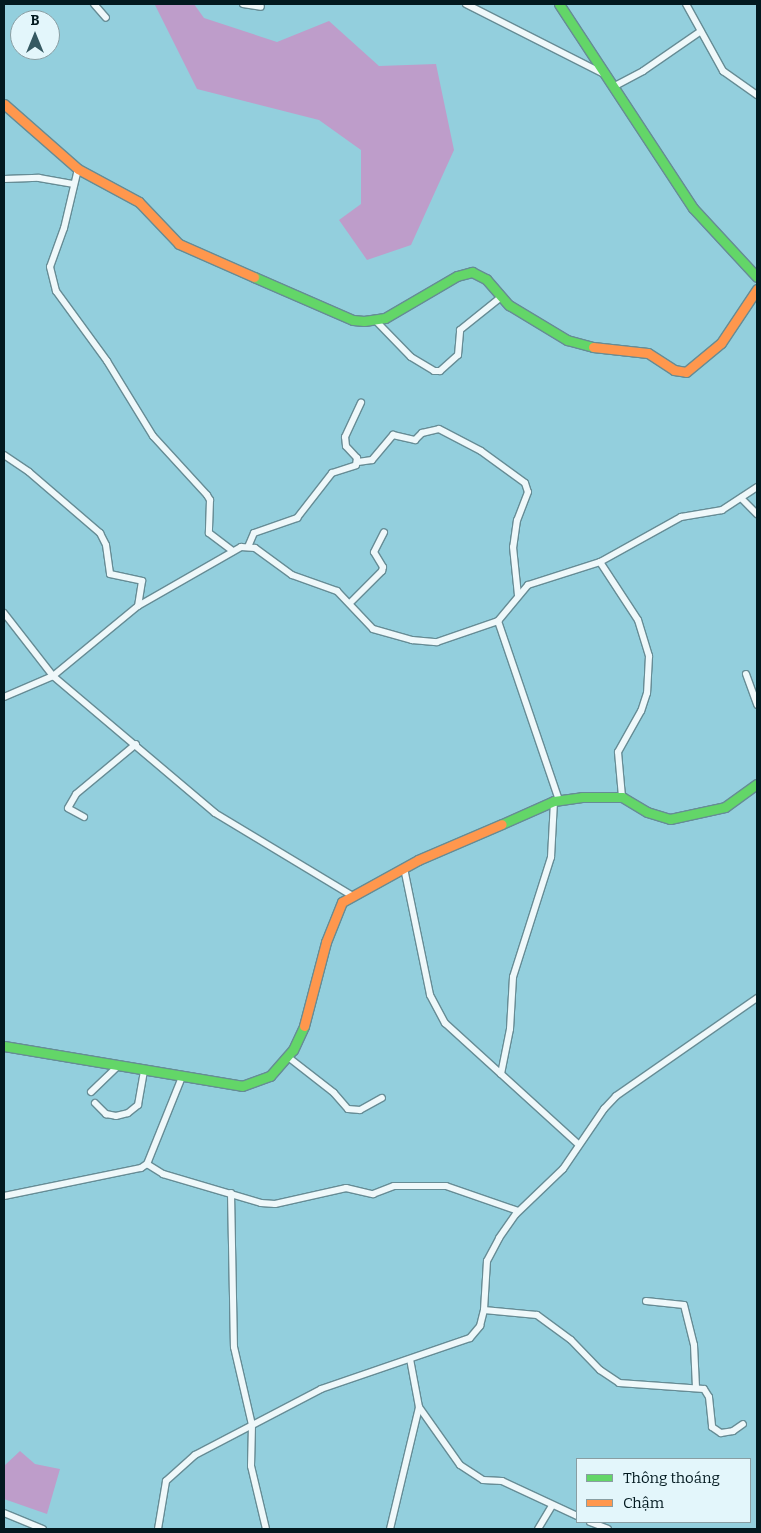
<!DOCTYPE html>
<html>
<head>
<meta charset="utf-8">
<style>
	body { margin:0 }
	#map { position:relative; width:761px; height:1533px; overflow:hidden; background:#93cfdd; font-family:Bitter,serif }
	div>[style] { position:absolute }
	.water>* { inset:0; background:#be9dca }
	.roads { filter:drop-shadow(1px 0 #668c95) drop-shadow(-1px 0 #668c95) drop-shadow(0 1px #668c95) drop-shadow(0 -1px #668c95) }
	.street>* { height:6px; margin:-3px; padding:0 3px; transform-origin:3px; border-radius:3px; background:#eff8fa }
	.fast>* { height:9px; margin:-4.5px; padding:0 4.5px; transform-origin:4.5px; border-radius:4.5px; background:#63d668 }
	.slow>* { height:9px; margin:-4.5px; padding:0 4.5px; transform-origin:4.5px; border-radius:4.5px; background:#ff974d }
	span { translate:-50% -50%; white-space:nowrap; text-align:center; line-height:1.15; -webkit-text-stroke:4px #e3f6fb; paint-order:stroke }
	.frame { position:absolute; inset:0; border:5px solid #02191f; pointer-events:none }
	.legend { position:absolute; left:576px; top:1458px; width:175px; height:65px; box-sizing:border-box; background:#e3f6fb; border:1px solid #899ea3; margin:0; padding:6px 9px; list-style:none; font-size:15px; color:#02191f }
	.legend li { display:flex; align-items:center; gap:10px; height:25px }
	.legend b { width:25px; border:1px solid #899ea3 }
	.north { position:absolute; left:10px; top:10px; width:50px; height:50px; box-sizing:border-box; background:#e3f6fb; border:1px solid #899ea3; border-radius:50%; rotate:0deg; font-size:14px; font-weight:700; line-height:20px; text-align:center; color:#02191f }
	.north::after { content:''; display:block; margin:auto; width:18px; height:22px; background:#355962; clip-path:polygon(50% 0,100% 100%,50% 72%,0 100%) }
</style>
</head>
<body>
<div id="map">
	<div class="water">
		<div style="clip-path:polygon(129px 4px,194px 4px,204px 18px,277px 42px,329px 21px,379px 66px,436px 64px,454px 150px,411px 245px,367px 260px,339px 220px,361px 204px,361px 150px,319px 120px,197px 89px,155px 5px)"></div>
		<div style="clip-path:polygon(20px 1451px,35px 1464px,60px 1469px,47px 1514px,4px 1499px,4px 1466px)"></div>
	</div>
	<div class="roads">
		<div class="street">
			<div style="left:94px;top:4px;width:18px;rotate:49deg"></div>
			<div style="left:243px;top:4px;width:18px;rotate:9deg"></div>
			<div style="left:466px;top:4px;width:155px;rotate:26.9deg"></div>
			<div style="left:686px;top:4px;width:77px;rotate:61.1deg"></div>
			<div style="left:723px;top:71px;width:42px;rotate:35.2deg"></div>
			<div style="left:613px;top:87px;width:34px;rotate:-28deg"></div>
			<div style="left:643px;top:71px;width:70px;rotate:-34.6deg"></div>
			<div style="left:78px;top:169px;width:61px;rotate:103.3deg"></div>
			<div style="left:64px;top:228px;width:41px;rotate:109.7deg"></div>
			<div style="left:50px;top:267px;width:25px;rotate:76deg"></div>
			<div style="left:56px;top:291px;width:87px;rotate:53.9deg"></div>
			<div style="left:107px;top:361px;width:88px;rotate:58.5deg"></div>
			<div style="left:153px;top:436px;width:80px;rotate:47.5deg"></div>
			<div style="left:207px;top:495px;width:6px;rotate:59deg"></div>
			<div style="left:210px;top:500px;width:33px;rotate:92deg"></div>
			<div style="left:209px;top:533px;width:30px;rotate:37deg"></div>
			<div style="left:4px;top:179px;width:35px;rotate:-2deg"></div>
			<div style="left:39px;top:178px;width:34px;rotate:10deg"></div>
			<div style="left:376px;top:321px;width:50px;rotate:45.8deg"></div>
			<div style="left:411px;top:357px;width:27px;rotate:31deg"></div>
			<div style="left:434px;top:371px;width:6px"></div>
			<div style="left:440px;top:371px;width:24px;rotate:-42deg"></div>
			<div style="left:458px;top:355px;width:25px;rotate:-85deg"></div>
			<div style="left:460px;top:330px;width:53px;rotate:-38.8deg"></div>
			<div style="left:4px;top:455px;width:30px;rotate:34deg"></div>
			<div style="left:29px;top:472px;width:94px;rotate:40.7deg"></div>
			<div style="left:100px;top:533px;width:13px;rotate:63deg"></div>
			<div style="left:106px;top:545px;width:29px;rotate:82deg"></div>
			<div style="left:110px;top:574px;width:33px;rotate:12deg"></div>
			<div style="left:142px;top:581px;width:25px;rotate:99deg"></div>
			<div style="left:358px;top:462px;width:14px;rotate:-8deg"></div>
			<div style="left:372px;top:460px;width:33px;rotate:-50deg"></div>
			<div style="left:393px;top:435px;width:23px;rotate:13deg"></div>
			<div style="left:415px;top:440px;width:10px;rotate:-45deg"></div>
			<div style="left:422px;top:433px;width:17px;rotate:-13deg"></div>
			<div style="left:439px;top:429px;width:47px;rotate:27.6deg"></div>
			<div style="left:481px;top:451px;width:54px;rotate:36deg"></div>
			<div style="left:525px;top:483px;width:9px;rotate:72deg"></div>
			<div style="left:528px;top:492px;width:30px;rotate:111deg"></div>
			<div style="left:517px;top:520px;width:27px;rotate:98deg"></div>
			<div style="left:513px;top:547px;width:48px;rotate:84.1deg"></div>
			<div style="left:741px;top:498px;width:23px;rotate:45deg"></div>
			<div style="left:248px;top:547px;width:15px;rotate:-67deg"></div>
			<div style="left:254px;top:533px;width:46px;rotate:-19.2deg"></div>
			<div style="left:297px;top:518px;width:57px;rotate:-52.1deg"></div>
			<div style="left:332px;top:473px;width:25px;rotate:-18deg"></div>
			<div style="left:356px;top:465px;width:7px;rotate:-82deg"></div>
			<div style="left:357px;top:458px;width:16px;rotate:-133deg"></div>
			<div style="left:346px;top:446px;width:9px;rotate:-96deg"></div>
			<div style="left:345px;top:437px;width:38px;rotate:-65deg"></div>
			<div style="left:600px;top:562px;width:69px;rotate:56.8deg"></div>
			<div style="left:638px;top:620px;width:38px;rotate:73deg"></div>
			<div style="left:649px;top:656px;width:37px;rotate:93deg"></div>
			<div style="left:647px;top:693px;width:19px;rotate:108deg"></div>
			<div style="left:641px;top:711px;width:47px;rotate:119.3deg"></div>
			<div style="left:618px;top:752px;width:45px;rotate:84.9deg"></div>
			<div style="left:351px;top:602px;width:44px;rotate:-45deg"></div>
			<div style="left:382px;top:571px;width:4px;rotate:-76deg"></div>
			<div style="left:383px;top:567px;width:17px;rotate:-121deg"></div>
			<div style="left:374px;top:552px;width:22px;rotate:-63deg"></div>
			<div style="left:4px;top:613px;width:80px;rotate:52.1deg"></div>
			<div style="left:53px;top:676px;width:212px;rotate:40.2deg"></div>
			<div style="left:215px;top:813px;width:159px;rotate:31.1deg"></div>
			<div style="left:498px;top:621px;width:189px;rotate:71.2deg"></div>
			<div style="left:746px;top:674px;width:33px;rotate:70deg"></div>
			<div style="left:4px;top:697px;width:53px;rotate:-23.2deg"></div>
			<div style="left:53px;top:676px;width:110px;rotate:-39.5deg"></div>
			<div style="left:138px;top:606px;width:119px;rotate:-29.8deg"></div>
			<div style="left:241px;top:547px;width:14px;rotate:4deg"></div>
			<div style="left:255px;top:548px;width:46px;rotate:36.1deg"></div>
			<div style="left:292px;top:575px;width:48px;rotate:19.6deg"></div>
			<div style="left:337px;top:591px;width:52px;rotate:46.5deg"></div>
			<div style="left:373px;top:629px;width:41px;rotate:15.8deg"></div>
			<div style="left:412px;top:640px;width:25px;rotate:5deg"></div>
			<div style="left:437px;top:642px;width:65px;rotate:-19deg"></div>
			<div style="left:498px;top:621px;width:47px;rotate:-50.2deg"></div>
			<div style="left:528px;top:585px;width:76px;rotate:-17.7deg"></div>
			<div style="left:600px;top:562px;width:93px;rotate:-29.1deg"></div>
			<div style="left:681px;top:517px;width:42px;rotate:-9.7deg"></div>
			<div style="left:722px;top:510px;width:42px;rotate:-33.3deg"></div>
			<div style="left:84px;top:817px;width:18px;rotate:-151deg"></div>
			<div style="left:68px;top:808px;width:16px;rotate:-60deg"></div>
			<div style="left:76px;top:794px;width:78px;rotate:-39.8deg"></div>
			<div style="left:404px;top:868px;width:130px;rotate:78.4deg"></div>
			<div style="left:430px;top:995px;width:32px;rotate:62deg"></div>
			<div style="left:445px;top:1023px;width:181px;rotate:42.3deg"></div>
			<div style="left:288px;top:1057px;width:58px;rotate:38deg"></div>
			<div style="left:334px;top:1093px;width:21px;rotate:49deg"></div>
			<div style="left:348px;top:1109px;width:12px;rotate:5deg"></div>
			<div style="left:360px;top:1110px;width:25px;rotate:-29deg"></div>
			<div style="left:501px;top:1074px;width:46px;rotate:-78.7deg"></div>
			<div style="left:510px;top:1029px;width:52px;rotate:-86.7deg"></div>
			<div style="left:513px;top:977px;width:126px;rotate:-72.4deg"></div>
			<div style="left:551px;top:857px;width:56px;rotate:-86.9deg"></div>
			<div style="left:91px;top:1092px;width:37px;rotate:-44deg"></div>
			<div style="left:95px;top:1103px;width:16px;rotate:45deg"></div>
			<div style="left:106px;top:1114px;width:10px;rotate:11deg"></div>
			<div style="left:116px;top:1116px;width:12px;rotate:-14deg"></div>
			<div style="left:128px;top:1113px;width:13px;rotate:-39deg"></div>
			<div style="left:138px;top:1105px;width:36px;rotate:-80deg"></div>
			<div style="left:147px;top:1164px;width:19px;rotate:32deg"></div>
			<div style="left:163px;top:1174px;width:102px;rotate:16.5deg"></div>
			<div style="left:261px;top:1203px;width:14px;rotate:4deg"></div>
			<div style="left:275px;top:1204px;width:73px;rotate:-12.7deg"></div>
			<div style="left:346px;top:1188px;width:28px;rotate:13deg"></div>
			<div style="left:373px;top:1194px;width:22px;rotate:-21deg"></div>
			<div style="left:394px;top:1186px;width:52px"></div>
			<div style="left:446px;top:1186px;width:76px;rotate:19.1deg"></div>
			<div style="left:231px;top:1193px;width:154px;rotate:88.9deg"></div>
			<div style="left:234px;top:1347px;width:80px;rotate:77deg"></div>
			<div style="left:252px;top:1425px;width:41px;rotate:91.4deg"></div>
			<div style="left:251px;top:1466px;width:65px;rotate:76.6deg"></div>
			<div style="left:4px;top:1196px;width:140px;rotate:-11.6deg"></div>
			<div style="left:141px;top:1168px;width:7px;rotate:-34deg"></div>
			<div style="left:147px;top:1164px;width:94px;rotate:-68.1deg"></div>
			<div style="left:646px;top:1301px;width:38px;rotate:6deg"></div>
			<div style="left:684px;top:1305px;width:41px;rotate:76deg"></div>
			<div style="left:694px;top:1345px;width:43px;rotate:87.3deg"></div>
			<div style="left:484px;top:1310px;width:53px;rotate:5.4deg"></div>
			<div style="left:537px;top:1315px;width:42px;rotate:36.3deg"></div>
			<div style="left:571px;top:1340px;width:42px;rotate:46deg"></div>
			<div style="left:600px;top:1370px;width:23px;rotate:34deg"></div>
			<div style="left:619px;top:1383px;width:85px;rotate:4deg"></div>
			<div style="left:704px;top:1389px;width:9px;rotate:58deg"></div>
			<div style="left:709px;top:1397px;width:30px;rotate:84deg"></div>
			<div style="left:712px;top:1427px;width:11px;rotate:34deg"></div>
			<div style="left:721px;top:1433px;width:12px;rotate:-9deg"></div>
			<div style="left:733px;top:1431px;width:12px;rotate:-35deg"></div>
			<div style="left:410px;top:1359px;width:49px;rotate:79.4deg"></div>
			<div style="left:419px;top:1407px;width:71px;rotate:54.7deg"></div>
			<div style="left:460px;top:1465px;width:27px;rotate:33deg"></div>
			<div style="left:483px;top:1480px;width:19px;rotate:3deg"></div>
			<div style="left:502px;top:1481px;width:83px;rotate:25deg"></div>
			<div style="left:4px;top:1513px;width:42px;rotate:22.3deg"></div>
			<div style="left:590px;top:1522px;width:19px;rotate:21deg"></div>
			<div style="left:158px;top:1529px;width:49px;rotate:-80.5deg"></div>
			<div style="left:166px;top:1481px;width:39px;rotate:-42deg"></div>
			<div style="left:195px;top:1455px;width:142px;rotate:-27.6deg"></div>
			<div style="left:321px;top:1389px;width:157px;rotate:-18.9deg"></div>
			<div style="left:470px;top:1338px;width:16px;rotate:-50deg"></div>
			<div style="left:480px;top:1326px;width:16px;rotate:-76deg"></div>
			<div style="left:484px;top:1310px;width:49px;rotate:-86.5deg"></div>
			<div style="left:487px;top:1261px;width:26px;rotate:-62deg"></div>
			<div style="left:499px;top:1238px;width:29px;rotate:-55deg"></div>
			<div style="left:516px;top:1214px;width:65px;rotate:-43.8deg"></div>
			<div style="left:563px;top:1169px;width:73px;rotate:-55.7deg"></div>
			<div style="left:604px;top:1109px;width:18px;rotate:-47deg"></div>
			<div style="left:616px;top:1096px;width:172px;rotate:-34.8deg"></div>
			<div style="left:390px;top:1529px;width:125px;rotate:-76.6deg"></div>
			<div style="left:538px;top:1529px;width:27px;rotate:-59deg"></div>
		</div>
		<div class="fast">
			<div style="left:559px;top:4px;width:244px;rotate:56.7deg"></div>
			<div style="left:693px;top:208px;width:94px;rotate:47.2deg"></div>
			<div style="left:254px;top:277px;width:108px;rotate:23.5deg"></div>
			<div style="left:353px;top:320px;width:11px;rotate:5deg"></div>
			<div style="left:364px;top:321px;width:21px;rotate:-8deg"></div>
			<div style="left:385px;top:318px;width:83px;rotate:-30.3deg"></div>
			<div style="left:457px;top:276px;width:16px;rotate:-15deg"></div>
			<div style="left:472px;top:272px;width:16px;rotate:27deg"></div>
			<div style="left:486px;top:279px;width:35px;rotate:49deg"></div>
			<div style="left:509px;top:305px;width:68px;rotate:31.1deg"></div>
			<div style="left:567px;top:340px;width:27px;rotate:15deg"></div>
			<div style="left:502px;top:824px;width:57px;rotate:-23.9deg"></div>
			<div style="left:554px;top:801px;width:28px;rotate:-8deg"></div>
			<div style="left:582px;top:797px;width:40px"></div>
			<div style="left:622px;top:797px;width:29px;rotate:31deg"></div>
			<div style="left:647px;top:812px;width:24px;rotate:17deg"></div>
			<div style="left:670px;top:819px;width:56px;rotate:-12.3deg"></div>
			<div style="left:725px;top:807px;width:39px;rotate:-36deg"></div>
			<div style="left:4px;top:1046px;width:241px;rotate:9.5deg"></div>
			<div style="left:242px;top:1086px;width:30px;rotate:-20deg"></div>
			<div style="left:270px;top:1076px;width:35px;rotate:-49deg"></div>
			<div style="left:293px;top:1050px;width:26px;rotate:-65deg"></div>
		</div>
		<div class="slow">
			<div style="left:4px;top:104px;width:98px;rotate:41.3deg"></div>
			<div style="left:78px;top:169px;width:69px;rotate:28.4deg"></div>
			<div style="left:139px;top:202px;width:58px;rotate:46.4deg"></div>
			<div style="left:179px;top:244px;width:82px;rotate:23.7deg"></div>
			<div style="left:593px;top:347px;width:55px;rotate:6.2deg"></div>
			<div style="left:648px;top:353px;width:31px;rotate:33deg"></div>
			<div style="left:674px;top:370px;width:12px;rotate:9deg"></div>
			<div style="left:686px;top:372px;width:45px;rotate:-39.6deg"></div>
			<div style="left:721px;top:343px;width:65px;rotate:-56.3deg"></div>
			<div style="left:304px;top:1026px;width:87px;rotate:-75.3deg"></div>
			<div style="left:326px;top:942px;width:43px;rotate:-68.2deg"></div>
			<div style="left:342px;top:902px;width:87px;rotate:-28.9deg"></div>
			<div style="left:418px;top:860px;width:91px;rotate:-23.2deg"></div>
		</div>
	</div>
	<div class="frame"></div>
	<ul class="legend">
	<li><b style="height:6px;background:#63d668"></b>Thông thoáng</li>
	<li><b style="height:6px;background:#ff974d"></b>Chậm</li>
	</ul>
	<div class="north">B</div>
</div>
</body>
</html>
